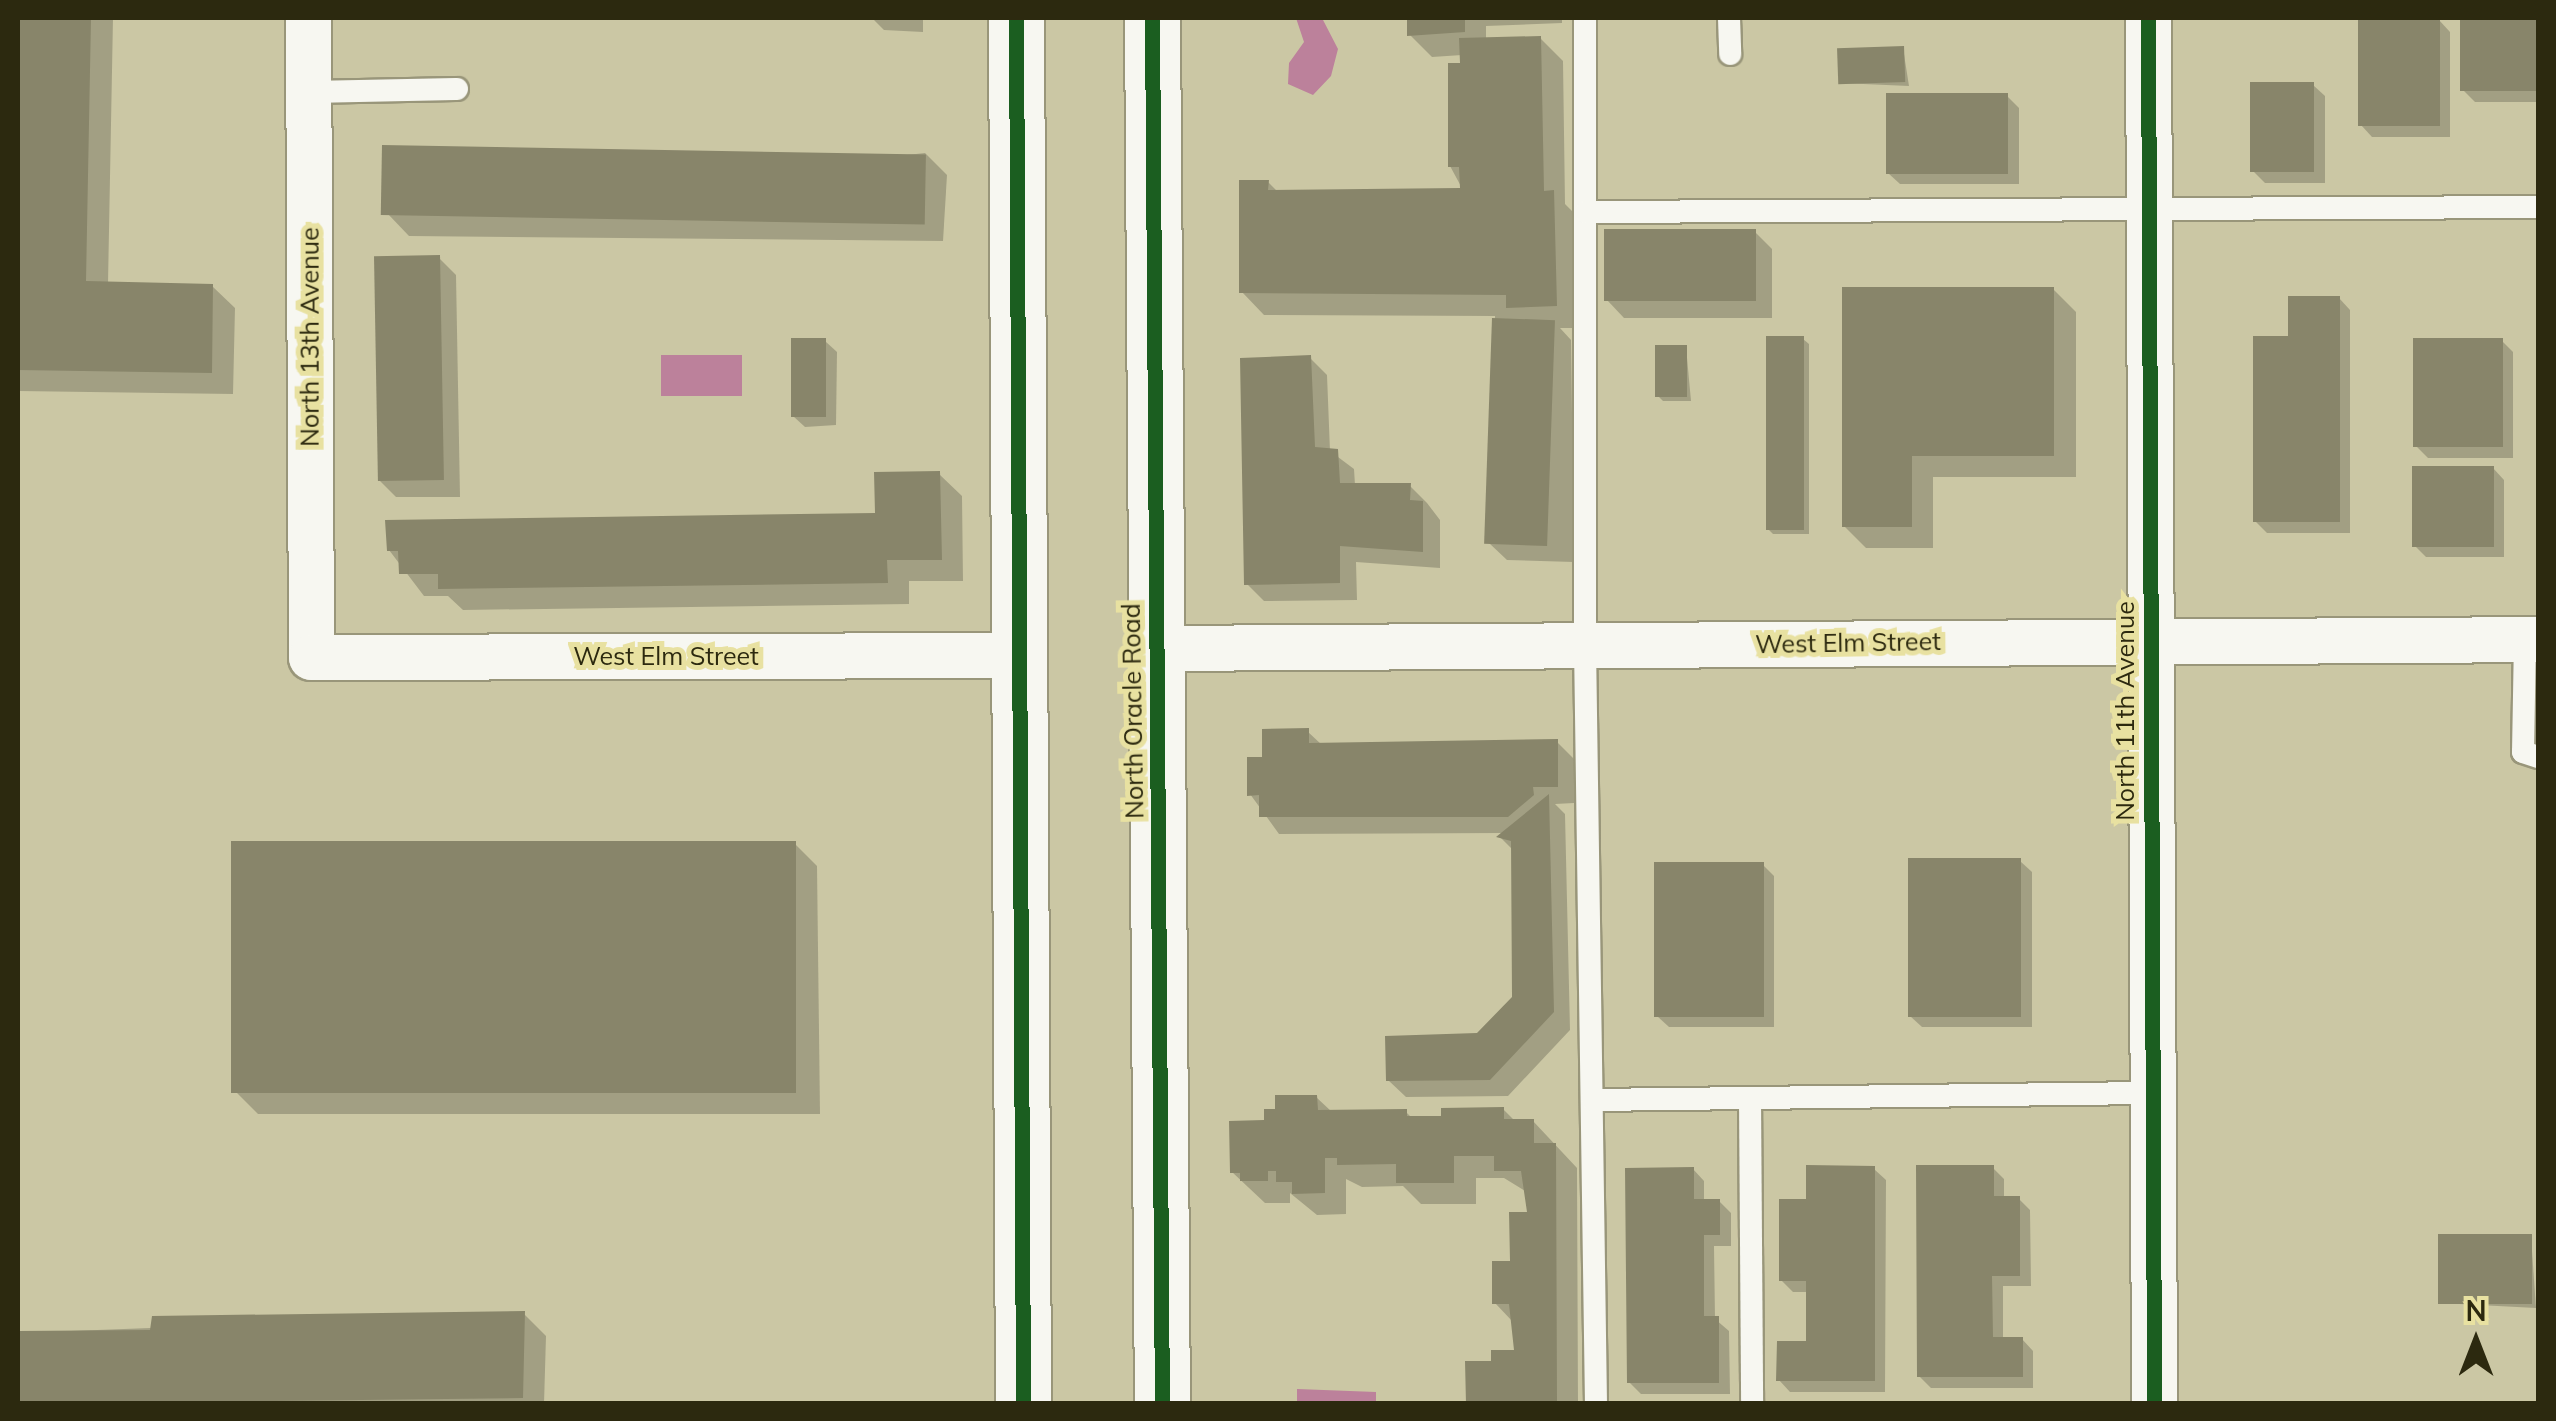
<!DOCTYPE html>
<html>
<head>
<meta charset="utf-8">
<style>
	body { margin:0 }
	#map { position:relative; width:2556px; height:1421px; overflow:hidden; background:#cbc7a4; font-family:Mulish,sans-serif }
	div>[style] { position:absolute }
	.water>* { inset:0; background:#bc819b; transform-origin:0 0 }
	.shadow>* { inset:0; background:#0003 }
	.building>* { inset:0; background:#88856a; transform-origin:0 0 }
	.roads { filter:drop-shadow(2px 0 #99967a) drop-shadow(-2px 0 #99967a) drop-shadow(0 2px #99967a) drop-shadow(0 -2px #99967a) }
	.service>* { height:22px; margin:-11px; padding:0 11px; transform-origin:11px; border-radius:11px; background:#f7f7f1 }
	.minor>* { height:45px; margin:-22.5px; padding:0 22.5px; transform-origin:22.5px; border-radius:22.5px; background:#f7f7f1 }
	.secondary>* { height:55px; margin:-27.5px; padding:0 27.5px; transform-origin:27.5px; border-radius:27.5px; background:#f7f7f1 }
	.cycleway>* { height:15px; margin:-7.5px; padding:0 7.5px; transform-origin:7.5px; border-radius:7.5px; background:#1b5e20 }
	span { translate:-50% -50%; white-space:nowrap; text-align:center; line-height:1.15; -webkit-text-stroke:10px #e8e1a1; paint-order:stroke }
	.street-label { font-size:25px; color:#2c290f }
	.frame { position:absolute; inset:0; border:20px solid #2c290f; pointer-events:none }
	.north { position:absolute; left:2426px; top:1291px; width:100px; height:100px; -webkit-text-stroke:8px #e8e1a1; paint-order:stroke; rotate:0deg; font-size:28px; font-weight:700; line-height:40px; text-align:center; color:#2c290f }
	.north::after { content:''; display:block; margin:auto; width:35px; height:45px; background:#2c290f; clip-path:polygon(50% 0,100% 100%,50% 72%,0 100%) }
</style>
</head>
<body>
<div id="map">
	<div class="water">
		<div style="clip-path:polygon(1296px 18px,1322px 18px,1338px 49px,1331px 76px,1313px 95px,1288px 84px,1289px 63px,1304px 42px)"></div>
		<div style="left:661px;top:355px;width:81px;height:41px"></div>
		<div style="clip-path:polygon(1297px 1389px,1376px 1392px,1376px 1403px,1297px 1403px)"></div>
	</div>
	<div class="shadow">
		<div style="clip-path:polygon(18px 18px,113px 18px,108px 284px,212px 286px,235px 308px,233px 394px,18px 391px)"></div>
		<div style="clip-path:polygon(573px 18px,923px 18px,923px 32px,884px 30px,874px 20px)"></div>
		<div style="clip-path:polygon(1409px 18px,1562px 18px,1562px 23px,1486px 26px,1486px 40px,1540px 38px,1563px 61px,1565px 204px,1576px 215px,1578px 328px,1560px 328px,1571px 340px,1574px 562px,1507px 560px,1489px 543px,1495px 316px,1264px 315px,1242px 292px,1268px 182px,1279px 193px,1463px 190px,1450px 166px,1462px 55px,1432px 57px,1410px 35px)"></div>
		<div style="clip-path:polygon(2463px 18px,2538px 18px,2538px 102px,2475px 102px,2463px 90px)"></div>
		<div style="clip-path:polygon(2439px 20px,2450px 32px,2450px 137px,2372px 137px,2361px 125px)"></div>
		<div style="clip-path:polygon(1903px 48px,1909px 86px,1840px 83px)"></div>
		<div style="clip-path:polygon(2313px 85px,2325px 96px,2325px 183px,2265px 183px,2253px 171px)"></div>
		<div style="clip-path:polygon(2007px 96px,2019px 108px,2019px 184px,1900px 184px,1888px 173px)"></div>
		<div style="clip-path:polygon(925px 153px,947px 175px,943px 241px,409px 236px,387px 213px)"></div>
		<div style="clip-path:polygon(1755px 232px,1772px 249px,1772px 318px,1624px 318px,1607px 300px)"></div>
		<div style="clip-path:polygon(439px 258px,456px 275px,460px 497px,396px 497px,379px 480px)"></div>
		<div style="clip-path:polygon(2053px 289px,2076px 312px,2076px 477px,1933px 477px,1933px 548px,1866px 548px,1844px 526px)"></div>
		<div style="clip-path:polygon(2339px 298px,2350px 310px,2350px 533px,2267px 533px,2255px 521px,2290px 339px)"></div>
		<div style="clip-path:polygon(1803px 339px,1809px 344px,1809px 534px,1773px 534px,1768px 529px)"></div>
		<div style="clip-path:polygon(825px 341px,837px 352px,836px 425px,805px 427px,793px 416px)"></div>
		<div style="clip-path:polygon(2502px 341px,2513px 352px,2513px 458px,2428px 458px,2416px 446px)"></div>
		<div style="clip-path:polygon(1686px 347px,1691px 401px,1663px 401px,1658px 396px)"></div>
		<div style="clip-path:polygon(1310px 358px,1327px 375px,1330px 451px,1354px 469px,1355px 485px,1410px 486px,1427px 503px,1440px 520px,1440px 568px,1356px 562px,1357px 600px,1264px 601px,1247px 584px)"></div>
		<div style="clip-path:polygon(2493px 468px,2504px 480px,2504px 557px,2426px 557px,2415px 546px)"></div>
		<div style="clip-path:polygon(939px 474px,962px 496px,963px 581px,909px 581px,909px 604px,463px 610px,448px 596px,424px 596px,389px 550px,877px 515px)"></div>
		<div style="clip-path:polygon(1307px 731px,1322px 745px,1557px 742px,1574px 759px,1574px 803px,1555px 804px,1565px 814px,1570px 1030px,1508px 1096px,1406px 1097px,1388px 1080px,1478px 1035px,1515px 998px,1513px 850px,1500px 837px,1505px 833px,1279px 834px,1250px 794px,1264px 759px)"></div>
		<div style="clip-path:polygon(795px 844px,817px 866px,820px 1114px,258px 1114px,236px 1092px)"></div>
		<div style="clip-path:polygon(2020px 861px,2032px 872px,2032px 1027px,1922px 1027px,1910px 1016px)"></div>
		<div style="clip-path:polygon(1763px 865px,1774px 876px,1774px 1027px,1669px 1027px,1657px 1016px)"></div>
		<div style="clip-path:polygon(1316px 1097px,1332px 1112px,1406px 1112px,1413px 1119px,1503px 1109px,1515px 1121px,1533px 1121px,1577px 1168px,1578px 1404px,1468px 1404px,1493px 1364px,1516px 1352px,1513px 1322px,1495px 1303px,1530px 1214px,1527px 1192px,1504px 1178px,1476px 1178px,1476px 1204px,1421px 1204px,1403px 1186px,1362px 1187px,1346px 1179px,1346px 1214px,1317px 1215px,1290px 1193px,1290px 1203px,1265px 1203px,1232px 1172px,1267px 1122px)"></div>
		<div style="clip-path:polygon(1993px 1168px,2004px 1179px,2004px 1199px,2019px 1199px,2030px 1210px,2031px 1286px,2003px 1286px,2003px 1339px,2022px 1339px,2033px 1351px,2033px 1388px,1931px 1388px,1919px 1376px)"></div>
		<div style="clip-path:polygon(1693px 1169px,1704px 1181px,1704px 1201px,1719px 1201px,1731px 1213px,1731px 1246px,1714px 1246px,1715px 1319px,1729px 1331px,1730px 1394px,1641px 1394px,1629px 1382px)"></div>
		<div style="clip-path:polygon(1874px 1169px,1886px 1180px,1885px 1392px,1790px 1392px,1779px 1380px,1809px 1343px,1809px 1292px,1793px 1292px,1781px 1280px,1808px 1201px)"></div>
		<div style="clip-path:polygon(2531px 1237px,2536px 1308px,2440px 1303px)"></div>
		<div style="clip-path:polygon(524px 1314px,546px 1336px,544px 1404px,18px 1404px,18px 1333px)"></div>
	</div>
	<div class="building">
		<div style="clip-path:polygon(18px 18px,91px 18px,86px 281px,213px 284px,212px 373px,18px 370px)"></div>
		<div style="clip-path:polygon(1407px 18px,1465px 18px,1465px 32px,1407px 36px)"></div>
		<div style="left:2358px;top:18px;width:82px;height:108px"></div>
		<div style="left:2460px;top:18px;width:78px;height:73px"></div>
		<div style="clip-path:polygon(1541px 36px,1544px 191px,1554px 190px,1557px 306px,1506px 308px,1506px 295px,1239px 293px,1239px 180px,1269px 180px,1268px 190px,1460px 188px,1459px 167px,1448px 167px,1448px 63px,1460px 63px,1459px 38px)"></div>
		<div style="left:1904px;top:46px;width:36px;height:67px;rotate:88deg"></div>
		<div style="left:2250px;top:82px;width:64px;height:90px"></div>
		<div style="left:1886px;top:93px;width:122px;height:81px"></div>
		<div style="left:382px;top:145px;width:544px;height:70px;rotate:1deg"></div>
		<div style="left:1604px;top:229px;width:152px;height:72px"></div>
		<div style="left:440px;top:255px;width:225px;height:66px;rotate:89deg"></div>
		<div style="clip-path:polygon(1842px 287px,2054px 287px,2054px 456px,1912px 456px,1912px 527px,1842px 527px)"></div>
		<div style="clip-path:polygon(2288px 296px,2340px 296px,2340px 522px,2253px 522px,2253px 336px,2288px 336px)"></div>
		<div style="left:1492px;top:318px;width:63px;height:226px;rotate:2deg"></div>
		<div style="left:1766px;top:336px;width:38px;height:194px"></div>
		<div style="left:791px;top:338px;width:35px;height:79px"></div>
		<div style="left:2413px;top:338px;width:90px;height:109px"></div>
		<div style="left:1655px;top:345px;width:32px;height:52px"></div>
		<div style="clip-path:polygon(1311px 355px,1315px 447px,1338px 449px,1340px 483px,1411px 483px,1410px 500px,1423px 501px,1423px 552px,1340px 546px,1340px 583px,1244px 585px,1240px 358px)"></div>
		<div style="left:2412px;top:466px;width:82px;height:81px"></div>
		<div style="clip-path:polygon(940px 471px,942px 560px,887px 560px,888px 583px,438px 589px,438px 574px,399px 574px,398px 551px,387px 551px,385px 520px,875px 513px,874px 472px)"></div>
		<div style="clip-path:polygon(1309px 728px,1309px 743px,1558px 739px,1558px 787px,1533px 787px,1534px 795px,1508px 817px,1259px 817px,1259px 795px,1247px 796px,1247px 757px,1262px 757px,1262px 729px)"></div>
		<div style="clip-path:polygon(1549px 794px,1554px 1012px,1490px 1080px,1386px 1081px,1385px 1036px,1477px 1033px,1512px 997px,1511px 841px,1496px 837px)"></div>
		<div style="left:796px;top:841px;width:252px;height:565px;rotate:90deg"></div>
		<div style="left:1908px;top:858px;width:113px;height:159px"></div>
		<div style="left:1654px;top:862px;width:110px;height:155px"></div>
		<div style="clip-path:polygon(1275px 1095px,1317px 1095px,1318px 1110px,1407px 1109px,1407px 1116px,1441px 1116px,1441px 1108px,1504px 1107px,1504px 1119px,1534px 1119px,1534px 1143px,1556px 1143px,1557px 1404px,1466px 1404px,1465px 1361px,1491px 1361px,1491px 1350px,1514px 1350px,1509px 1304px,1492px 1304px,1492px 1261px,1510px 1261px,1509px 1212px,1527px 1212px,1521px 1171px,1494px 1171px,1494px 1156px,1454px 1156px,1454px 1183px,1396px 1183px,1396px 1164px,1337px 1165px,1337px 1158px,1325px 1158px,1325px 1193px,1292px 1194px,1292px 1182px,1276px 1182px,1276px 1171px,1268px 1171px,1268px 1181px,1240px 1181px,1240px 1173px,1230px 1173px,1229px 1121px,1264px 1120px,1264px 1109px,1275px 1109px)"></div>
		<div style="clip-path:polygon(1806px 1165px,1875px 1166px,1875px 1381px,1776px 1381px,1777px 1341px,1806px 1341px,1806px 1281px,1779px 1281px,1779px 1199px,1806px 1199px)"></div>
		<div style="clip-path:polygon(1916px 1165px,1994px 1165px,1994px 1196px,2020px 1196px,2020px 1276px,1992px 1276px,1993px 1337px,2023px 1337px,2023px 1377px,1917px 1377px)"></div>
		<div style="clip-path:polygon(1694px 1167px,1694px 1199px,1720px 1199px,1720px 1235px,1704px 1235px,1704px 1316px,1719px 1316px,1719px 1383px,1627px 1383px,1625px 1168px)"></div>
		<div style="left:2438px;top:1234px;width:94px;height:70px"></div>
		<div style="clip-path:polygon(525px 1311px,523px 1398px,18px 1404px,18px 1331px,150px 1330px,152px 1316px)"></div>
	</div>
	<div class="roads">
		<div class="service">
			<div style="left:1585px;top:18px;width:627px;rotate:90deg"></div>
			<div style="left:1585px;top:645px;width:759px;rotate:89.17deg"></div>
			<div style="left:1729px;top:18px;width:36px;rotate:88deg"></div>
			<div style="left:309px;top:92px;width:148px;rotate:-1.2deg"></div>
			<div style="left:1586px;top:212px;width:952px;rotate:-0.3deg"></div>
			<div style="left:2525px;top:639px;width:113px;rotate:91deg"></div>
			<div style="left:2523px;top:752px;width:16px;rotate:18deg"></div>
			<div style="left:1750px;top:1098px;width:306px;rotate:89.6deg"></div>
			<div style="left:1592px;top:1100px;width:560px;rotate:-0.72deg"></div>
		</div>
		<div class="minor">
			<div style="left:308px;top:18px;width:639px;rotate:89.73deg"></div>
			<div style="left:311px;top:657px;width:710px;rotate:-0.16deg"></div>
			<div style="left:2148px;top:18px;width:1386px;rotate:89.75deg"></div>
			<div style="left:1157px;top:648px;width:1381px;rotate:-0.37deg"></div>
		</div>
		<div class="secondary">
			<div style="left:1016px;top:18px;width:1386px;rotate:89.71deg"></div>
			<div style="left:1152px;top:18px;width:1386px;rotate:89.59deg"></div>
		</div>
	</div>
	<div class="cycleway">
		<div style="left:1016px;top:18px;width:1386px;rotate:89.71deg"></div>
		<div style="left:1152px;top:18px;width:1386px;rotate:89.59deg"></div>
		<div style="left:2148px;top:18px;width:1386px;rotate:89.75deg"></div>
	</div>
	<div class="street-label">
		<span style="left:310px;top:337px;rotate:-90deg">North 13th Avenue</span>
		<span style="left:1848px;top:643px;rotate:-1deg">West Elm Street</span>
		<span style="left:666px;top:656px">West Elm Street</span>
		<span style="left:1133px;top:711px;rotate:-91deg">North Oracle Road</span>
		<span style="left:2125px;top:711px;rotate:-90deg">North 11th Avenue</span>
	</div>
	<div class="frame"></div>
	<div class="north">N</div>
</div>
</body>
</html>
